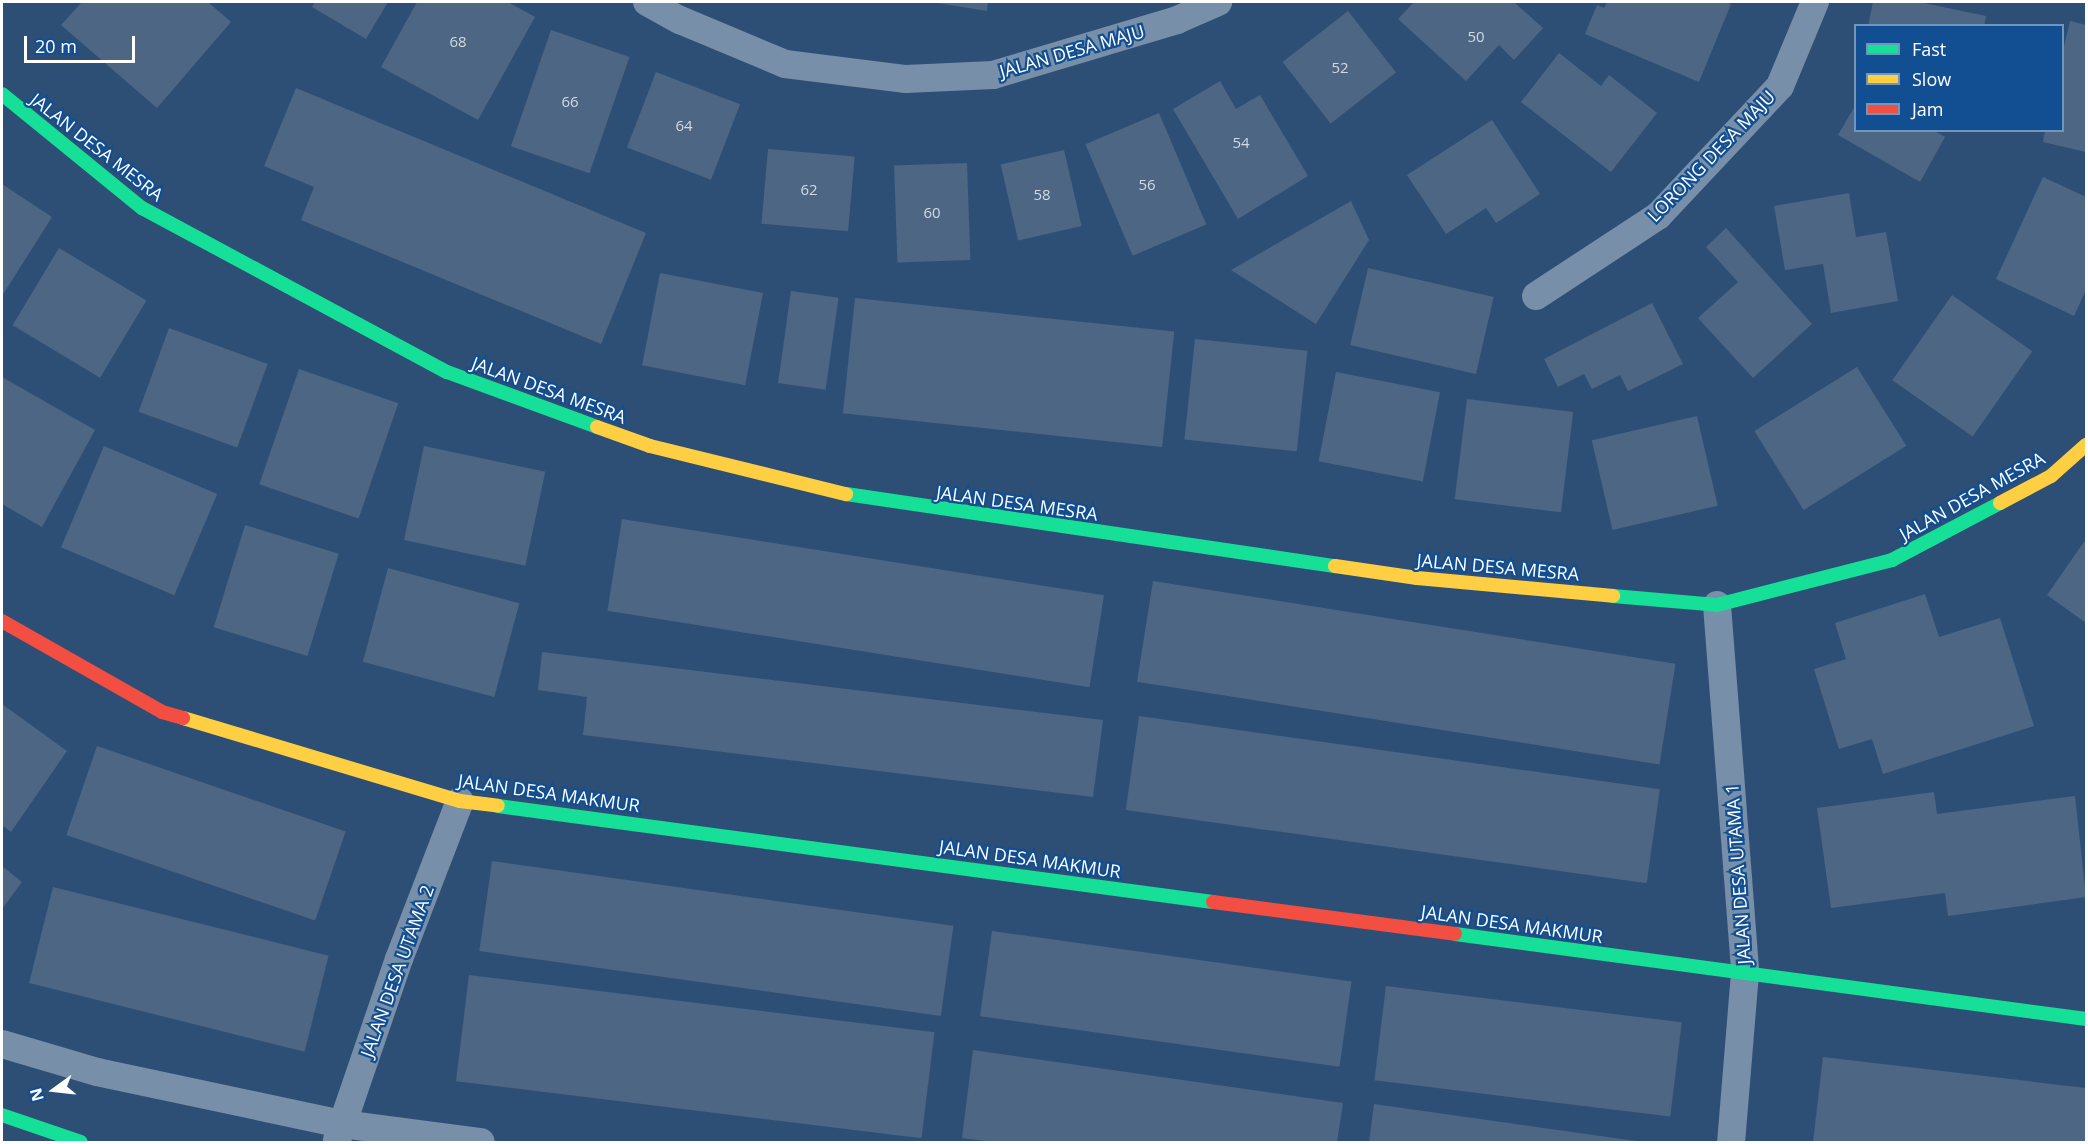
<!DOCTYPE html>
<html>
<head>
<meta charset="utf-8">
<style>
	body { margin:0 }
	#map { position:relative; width:2088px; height:1144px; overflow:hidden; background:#2e4f75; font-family:"Open Sans",sans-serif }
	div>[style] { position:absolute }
	.building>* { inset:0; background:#4c6684; transform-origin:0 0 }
	.street>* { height:28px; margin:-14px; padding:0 14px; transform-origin:14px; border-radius:14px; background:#778fa8 }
	.fast>* { height:14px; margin:-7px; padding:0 7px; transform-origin:7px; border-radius:7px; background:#16e098 }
	.slow>* { height:14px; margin:-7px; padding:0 7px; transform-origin:7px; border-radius:7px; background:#ffcf43 }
	.jam>* { height:14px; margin:-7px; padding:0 7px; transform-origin:7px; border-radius:7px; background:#f24e42 }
	span { translate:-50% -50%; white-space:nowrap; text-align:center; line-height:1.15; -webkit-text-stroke:4.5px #114e92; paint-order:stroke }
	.number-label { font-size:15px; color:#d2d9e0 }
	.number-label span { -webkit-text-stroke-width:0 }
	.street-label { font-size:18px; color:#fff }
	.frame { position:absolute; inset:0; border:3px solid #fff; pointer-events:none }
	.legend { position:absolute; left:1854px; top:24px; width:210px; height:108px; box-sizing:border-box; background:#114e92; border:2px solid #7095be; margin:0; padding:8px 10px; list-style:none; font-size:18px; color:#fff }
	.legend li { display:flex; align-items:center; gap:12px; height:30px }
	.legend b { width:30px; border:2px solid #7095be }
	.north { position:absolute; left:24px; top:1060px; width:60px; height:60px; -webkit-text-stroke:4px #114e92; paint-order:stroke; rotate:255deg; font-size:16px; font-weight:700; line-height:24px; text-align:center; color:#fff }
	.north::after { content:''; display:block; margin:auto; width:21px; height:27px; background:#fff; clip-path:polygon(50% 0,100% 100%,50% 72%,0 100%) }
	.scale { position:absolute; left:24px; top:36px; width:111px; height:27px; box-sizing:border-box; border:3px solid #fff; border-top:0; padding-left:8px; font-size:18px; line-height:21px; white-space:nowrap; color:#fff; -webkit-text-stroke:4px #114e92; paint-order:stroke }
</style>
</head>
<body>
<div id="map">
	<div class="building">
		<div style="clip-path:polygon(82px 2px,208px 2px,231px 22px,157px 108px,61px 25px)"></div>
		<div style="clip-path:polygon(315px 2px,388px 2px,366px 39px,312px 7px)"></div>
		<div style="clip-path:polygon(417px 2px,508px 2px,535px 17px,478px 120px,381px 67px)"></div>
		<div style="clip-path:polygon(937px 2px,988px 2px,987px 11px,937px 3px)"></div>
		<div style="clip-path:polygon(1414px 2px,1514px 2px,1543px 28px,1514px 60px,1499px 45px,1466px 81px,1398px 19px)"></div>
		<div style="clip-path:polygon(1607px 2px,1725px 2px,1731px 4px,1699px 82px,1585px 34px,1597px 5px,1604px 8px)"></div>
		<div style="clip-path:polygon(1873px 2px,1919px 2px,1986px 16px,1984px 26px,1868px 26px)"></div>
		<div style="left:1348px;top:11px;width:78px;height:83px;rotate:52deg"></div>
		<div style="clip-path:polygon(2070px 21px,2086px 25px,2086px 152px,2043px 142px,2045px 130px,2062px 130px,2062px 55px)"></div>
		<div style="left:551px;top:30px;width:83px;height:123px;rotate:19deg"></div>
		<div style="clip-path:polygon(1559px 53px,1601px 86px,1609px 75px,1657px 113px,1611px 172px,1521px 102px)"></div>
		<div style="left:656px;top:72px;width:90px;height:81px;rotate:21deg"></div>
		<div style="clip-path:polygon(1220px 81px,1236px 109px,1260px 95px,1308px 176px,1238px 219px,1173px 109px)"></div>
		<div style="clip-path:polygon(296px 88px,646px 233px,601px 344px,301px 220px,314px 187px,264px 166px)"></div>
		<div style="clip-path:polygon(1856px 104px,1856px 130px,1933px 130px,1945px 137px,1920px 182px,1838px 135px)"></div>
		<div style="left:1159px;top:113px;width:121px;height:80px;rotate:67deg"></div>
		<div style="clip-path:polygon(1492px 120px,1540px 194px,1496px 223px,1486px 208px,1446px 234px,1407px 175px)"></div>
		<div style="left:768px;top:149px;width:87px;height:75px;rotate:5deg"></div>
		<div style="left:1064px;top:150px;width:78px;height:65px;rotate:77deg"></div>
		<div style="left:967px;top:163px;width:97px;height:73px;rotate:88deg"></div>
		<div style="clip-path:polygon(2043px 177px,2086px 197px,2086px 290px,2074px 316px,1996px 279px)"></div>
		<div style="clip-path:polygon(2px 184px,52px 217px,2px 296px)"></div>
		<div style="clip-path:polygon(1849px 193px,1856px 237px,1886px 232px,1898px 301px,1831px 313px,1823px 264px,1785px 270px,1774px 206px)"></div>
		<div style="clip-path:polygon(1351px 201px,1369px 240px,1316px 324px,1231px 270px)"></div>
		<div style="clip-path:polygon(1726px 228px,1812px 324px,1753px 378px,1698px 318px,1738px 282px,1706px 247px)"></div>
		<div style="left:59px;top:248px;width:102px;height:90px;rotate:31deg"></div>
		<div style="left:1368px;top:268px;width:129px;height:79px;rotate:13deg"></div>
		<div style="left:660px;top:273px;width:105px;height:94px;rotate:11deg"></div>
		<div style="left:791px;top:291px;width:48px;height:93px;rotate:8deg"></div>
		<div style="left:1952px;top:295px;width:98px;height:104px;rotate:35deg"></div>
		<div style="left:855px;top:298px;width:321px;height:116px;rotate:6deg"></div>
		<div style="clip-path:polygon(1652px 303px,1683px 364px,1628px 391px,1620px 375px,1592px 389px,1584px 374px,1558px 387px,1544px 359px)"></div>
		<div style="left:169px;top:328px;width:105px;height:89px;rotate:20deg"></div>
		<div style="left:1195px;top:339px;width:113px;height:101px;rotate:6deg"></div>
		<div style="left:1857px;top:367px;width:93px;height:121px;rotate:58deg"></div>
		<div style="left:299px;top:369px;width:105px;height:122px;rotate:19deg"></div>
		<div style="left:1336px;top:372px;width:106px;height:91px;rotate:11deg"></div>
		<div style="clip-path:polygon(2px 377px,95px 430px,42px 527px,2px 504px)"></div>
		<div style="left:1467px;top:399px;width:107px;height:101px;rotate:7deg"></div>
		<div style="left:1697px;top:416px;width:92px;height:108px;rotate:77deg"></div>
		<div style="left:104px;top:446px;width:123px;height:110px;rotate:23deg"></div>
		<div style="left:424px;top:446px;width:124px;height:96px;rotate:12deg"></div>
		<div style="left:622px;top:519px;width:488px;height:93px;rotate:9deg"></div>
		<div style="left:245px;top:525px;width:98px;height:107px;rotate:17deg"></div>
		<div style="clip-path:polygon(2086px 539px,2086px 623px,2047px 595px)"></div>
		<div style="left:388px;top:568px;width:136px;height:97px;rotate:15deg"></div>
		<div style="left:1153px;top:581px;width:529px;height:102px;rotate:9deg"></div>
		<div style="clip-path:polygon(1925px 594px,1939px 637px,2000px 618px,2034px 726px,1883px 774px,1872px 739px,1839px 749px,1814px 669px,1846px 659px,1835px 623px)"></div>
		<div style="clip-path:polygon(542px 652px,1103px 720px,1093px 797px,583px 735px,587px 697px,538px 690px)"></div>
		<div style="clip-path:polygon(2px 704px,67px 751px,11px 832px,2px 825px)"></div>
		<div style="left:1139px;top:716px;width:526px;height:95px;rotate:8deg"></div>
		<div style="left:97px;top:746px;width:263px;height:94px;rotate:19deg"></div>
		<div style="clip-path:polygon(1934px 792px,1937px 814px,2075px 796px,2086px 897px,1948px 916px,1945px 893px,1831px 908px,1817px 808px)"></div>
		<div style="left:492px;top:861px;width:466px;height:91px;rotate:8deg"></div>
		<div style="clip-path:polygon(2px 866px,22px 882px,2px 909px)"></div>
		<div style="left:53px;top:887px;width:284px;height:99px;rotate:14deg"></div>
		<div style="left:992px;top:931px;width:363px;height:86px;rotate:8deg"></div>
		<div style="left:469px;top:975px;width:469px;height:107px;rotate:7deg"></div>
		<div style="left:1386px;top:986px;width:298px;height:95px;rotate:7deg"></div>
		<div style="clip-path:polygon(973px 1050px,1343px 1103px,1337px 1142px,993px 1142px,962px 1138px)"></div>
		<div style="clip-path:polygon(1823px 1057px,2086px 1088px,2086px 1142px,1813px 1142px)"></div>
		<div style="clip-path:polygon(1374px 1104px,1636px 1141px,1636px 1142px,1369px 1142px)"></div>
	</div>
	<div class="street">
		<div style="left:647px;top:2px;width:38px;rotate:29deg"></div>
		<div style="left:680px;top:20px;width:114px;rotate:22.7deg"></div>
		<div style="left:785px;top:64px;width:122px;rotate:7.1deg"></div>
		<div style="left:906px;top:79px;width:87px;rotate:-2.6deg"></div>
		<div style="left:993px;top:75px;width:192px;rotate:-16.6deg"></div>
		<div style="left:1177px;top:20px;width:45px;rotate:-23.7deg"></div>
		<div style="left:1536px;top:296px;width:146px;rotate:-33.3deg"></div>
		<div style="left:1658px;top:216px;width:178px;rotate:-46.8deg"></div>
		<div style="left:1780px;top:86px;width:91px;rotate:-67.4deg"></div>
		<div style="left:1717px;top:605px;width:369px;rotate:85.6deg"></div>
		<div style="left:1745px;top:973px;width:170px;rotate:94.7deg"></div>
		<div style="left:2px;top:1044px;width:99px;rotate:16.4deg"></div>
		<div style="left:97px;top:1072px;width:250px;rotate:12deg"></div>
		<div style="left:342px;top:1124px;width:140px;rotate:7.4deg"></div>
		<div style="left:337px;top:1140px;width:191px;rotate:-71.1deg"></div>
		<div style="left:399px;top:959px;width:169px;rotate:-68.9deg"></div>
	</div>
	<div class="fast">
		<div style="left:2px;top:94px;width:181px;rotate:39.2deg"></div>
		<div style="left:142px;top:208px;width:346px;rotate:28.3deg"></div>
		<div style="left:447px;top:372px;width:160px;rotate:20.1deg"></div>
		<div style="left:846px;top:494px;width:494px;rotate:8.4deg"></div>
		<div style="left:1613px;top:596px;width:104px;rotate:4.9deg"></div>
		<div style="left:1717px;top:605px;width:181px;rotate:-14.4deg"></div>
		<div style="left:1892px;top:560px;width:122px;rotate:-27.8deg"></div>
		<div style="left:498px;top:806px;width:721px;rotate:7.65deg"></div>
		<div style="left:1455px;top:934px;width:637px;rotate:7.67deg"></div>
		<div style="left:2px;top:1115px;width:83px;rotate:18.9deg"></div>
	</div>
	<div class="slow">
		<div style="left:597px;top:427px;width:56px;rotate:19.7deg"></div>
		<div style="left:650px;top:446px;width:202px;rotate:13.8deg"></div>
		<div style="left:2000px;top:503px;width:58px;rotate:-27.9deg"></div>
		<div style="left:2051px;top:476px;width:47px;rotate:-41.5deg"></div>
		<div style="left:1335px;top:566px;width:83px;rotate:8.3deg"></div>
		<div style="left:1417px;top:578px;width:197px;rotate:5.2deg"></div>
		<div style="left:183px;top:718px;width:289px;rotate:16.7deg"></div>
		<div style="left:460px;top:801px;width:38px;rotate:7deg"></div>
	</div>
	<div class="jam">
		<div style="left:2px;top:621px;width:184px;rotate:29.6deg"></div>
		<div style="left:162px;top:712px;width:22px;rotate:16deg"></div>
		<div style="left:1213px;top:902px;width:244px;rotate:7.5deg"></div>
	</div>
	<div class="number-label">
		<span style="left:1476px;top:37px">50</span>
		<span style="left:458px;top:42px">68</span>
		<span style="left:1340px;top:68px">52</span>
		<span style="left:570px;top:102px">66</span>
		<span style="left:684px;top:126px">64</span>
		<span style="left:1241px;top:143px">54</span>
		<span style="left:1147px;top:185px">56</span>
		<span style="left:809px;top:190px">62</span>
		<span style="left:1042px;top:195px">58</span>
		<span style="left:932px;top:213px">60</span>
	</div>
	<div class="street-label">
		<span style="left:1072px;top:51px;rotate:-16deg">JALAN DESA MAJU</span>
		<span style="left:97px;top:147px;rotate:38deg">JALAN DESA MESRA</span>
		<span style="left:1711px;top:156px;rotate:-46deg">LORONG DESA MAJU</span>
		<span style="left:549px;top:390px;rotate:20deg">JALAN DESA MESRA</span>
		<span style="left:1972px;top:496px;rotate:-29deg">JALAN DESA MESRA</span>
		<span style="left:1017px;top:503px;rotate:8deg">JALAN DESA MESRA</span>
		<span style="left:1498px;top:567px;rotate:5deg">JALAN DESA MESRA</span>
		<span style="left:549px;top:793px;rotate:8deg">JALAN DESA MAKMUR</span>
		<span style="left:1030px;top:859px;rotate:8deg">JALAN DESA MAKMUR</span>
		<span style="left:1738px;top:874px;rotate:-94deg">JALAN DESA UTAMA 1</span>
		<span style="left:1512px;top:924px;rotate:8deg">JALAN DESA MAKMUR</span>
		<span style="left:397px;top:971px;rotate:-70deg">JALAN DESA UTAMA 2</span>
	</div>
	<div class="frame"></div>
	<ul class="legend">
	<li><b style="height:8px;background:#16e098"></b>Fast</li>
	<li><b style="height:8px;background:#ffcf43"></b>Slow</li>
	<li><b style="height:8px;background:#f24e42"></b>Jam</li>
	</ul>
	<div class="north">N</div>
	<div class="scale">20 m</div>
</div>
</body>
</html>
